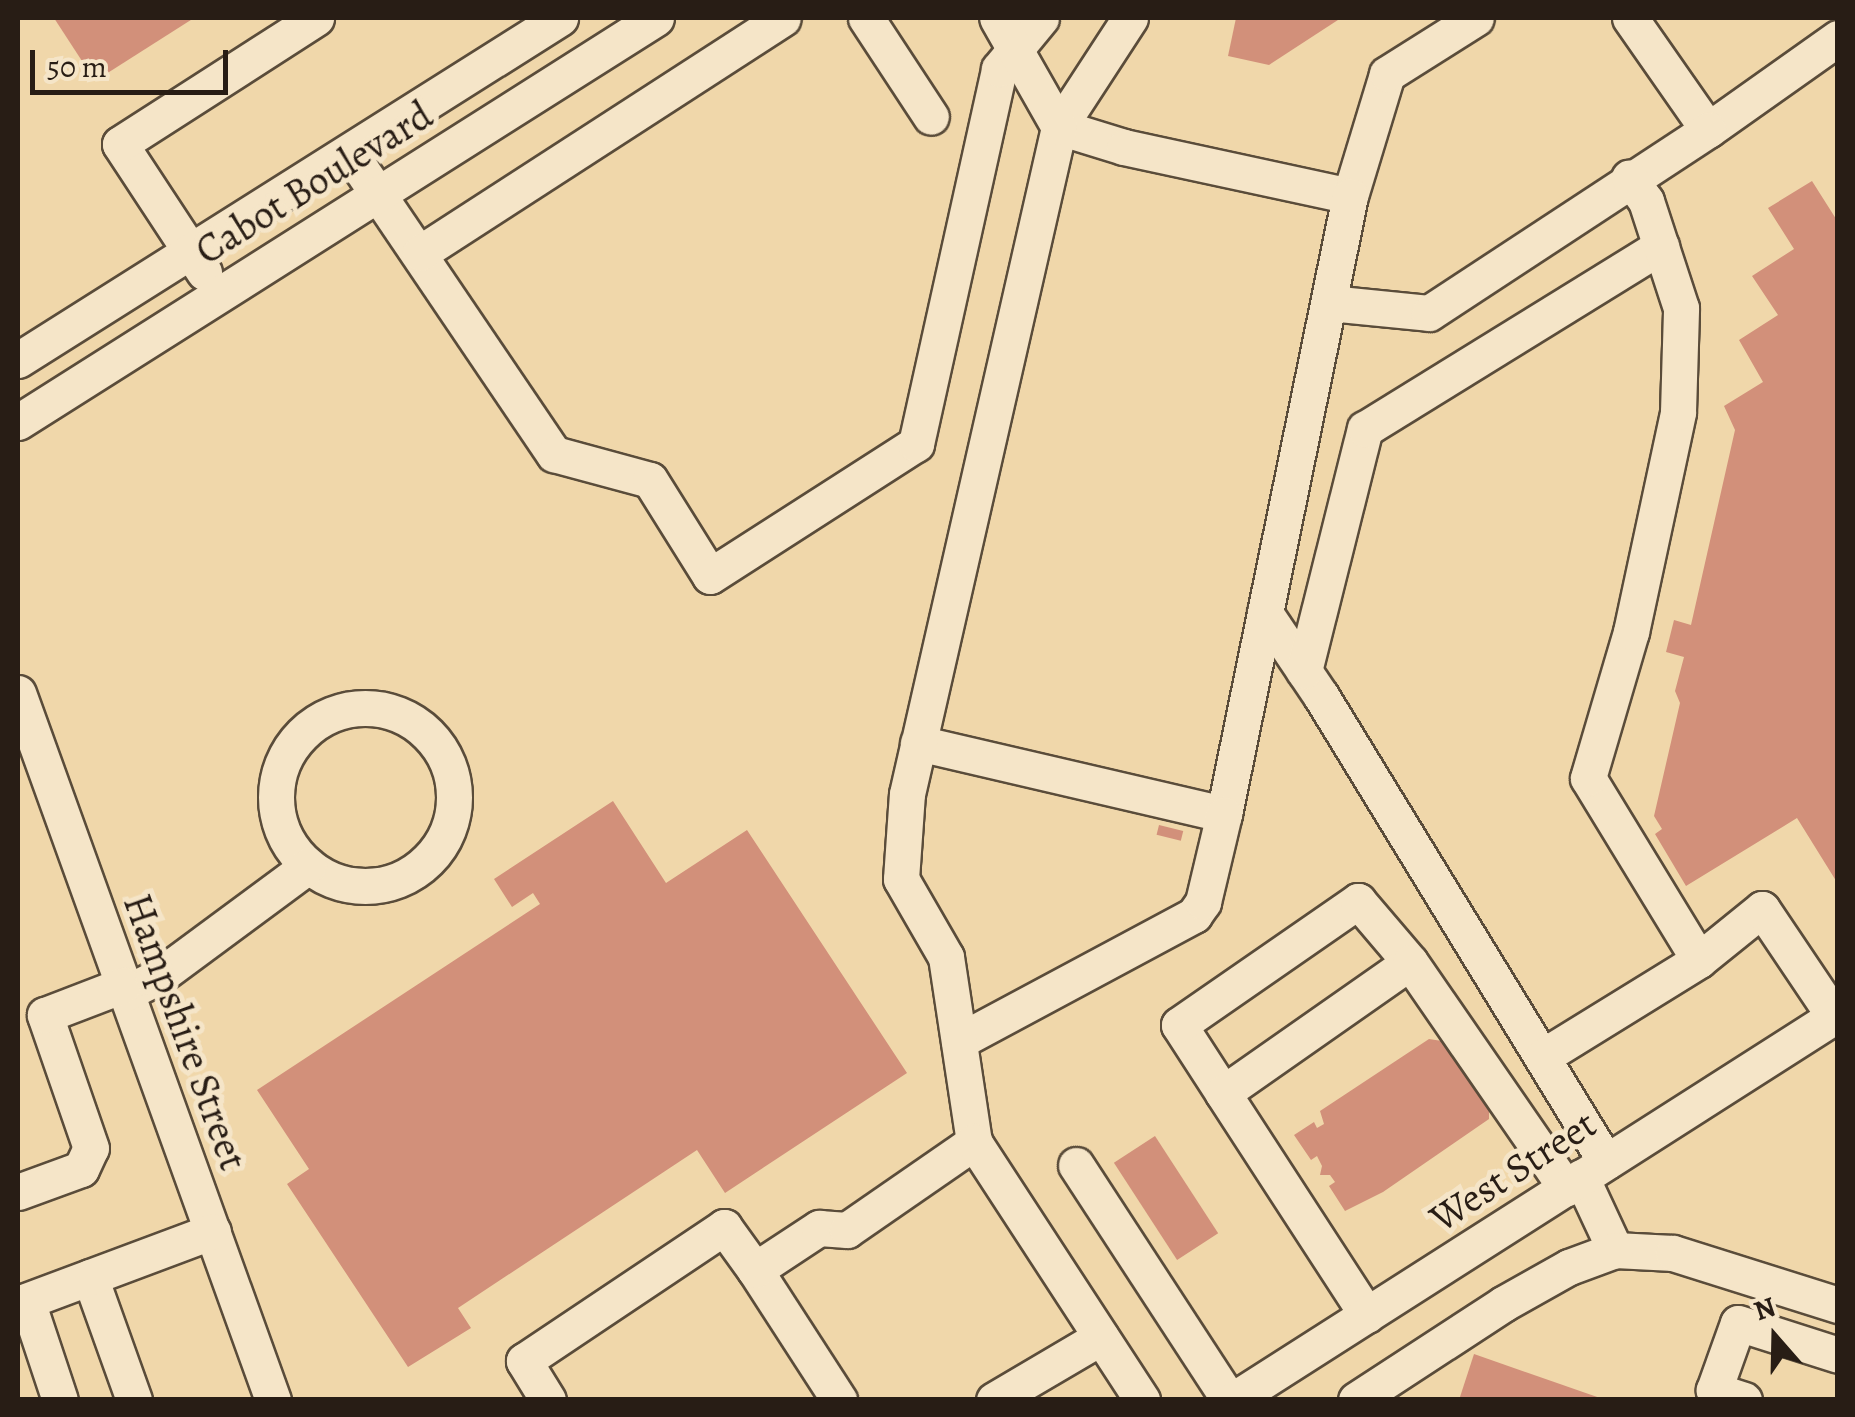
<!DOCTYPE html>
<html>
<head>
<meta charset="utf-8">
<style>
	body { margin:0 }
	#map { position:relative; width:1855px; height:1417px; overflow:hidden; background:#f0d7aa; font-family:Alegreya,serif }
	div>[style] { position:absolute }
	.building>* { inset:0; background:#d2907a; transform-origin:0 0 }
	.roads { filter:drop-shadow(2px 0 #5a4c3a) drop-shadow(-2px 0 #5a4c3a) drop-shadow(0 2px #5a4c3a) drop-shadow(0 -2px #5a4c3a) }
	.minor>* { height:35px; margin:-17.5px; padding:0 17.5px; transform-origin:17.5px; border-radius:17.5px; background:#f5e5c8 }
	.minor>.ring { margin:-17.5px; padding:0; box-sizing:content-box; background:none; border:35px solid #f5e5c8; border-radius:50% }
	span { translate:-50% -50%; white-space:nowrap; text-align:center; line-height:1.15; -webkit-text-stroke:10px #f5e5c8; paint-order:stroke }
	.street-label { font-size:40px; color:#281d15 }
	.frame { position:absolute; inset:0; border:20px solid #281d15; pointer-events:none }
	.north { position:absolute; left:1725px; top:1287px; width:100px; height:100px; -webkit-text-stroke:8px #f5e5c8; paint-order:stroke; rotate:340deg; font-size:28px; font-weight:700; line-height:40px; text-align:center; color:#281d15 }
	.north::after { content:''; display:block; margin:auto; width:35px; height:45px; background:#281d15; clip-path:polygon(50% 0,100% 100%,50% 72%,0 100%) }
	.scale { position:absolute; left:30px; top:50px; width:198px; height:45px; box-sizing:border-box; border:5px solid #281d15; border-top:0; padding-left:12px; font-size:30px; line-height:35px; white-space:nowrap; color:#281d15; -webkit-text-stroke:8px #f5e5c8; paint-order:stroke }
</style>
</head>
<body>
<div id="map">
	<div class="building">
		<div style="clip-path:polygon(54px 18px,194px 18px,95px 81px)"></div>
		<div style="clip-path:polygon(1236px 18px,1341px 18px,1269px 65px,1228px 56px)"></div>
		<div style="clip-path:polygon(1812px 181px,1838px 222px,1838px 884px,1797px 818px,1686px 886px,1655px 834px,1662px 829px,1654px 816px,1680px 703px,1675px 691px,1684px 657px,1666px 652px,1674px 620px,1691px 625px,1735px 430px,1724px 406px,1763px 382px,1739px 340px,1778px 315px,1752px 276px,1794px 249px,1768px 208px)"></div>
		<div style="clip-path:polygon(613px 801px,666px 883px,747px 830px,907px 1073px,725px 1193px,697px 1150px,458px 1308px,471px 1328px,408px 1367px,287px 1184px,309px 1169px,257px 1090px,540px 904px,533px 893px,512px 907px,494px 879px)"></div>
		<div style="left:1159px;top:825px;width:25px;height:10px;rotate:14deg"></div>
		<div style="clip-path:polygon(1429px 1039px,1442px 1041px,1489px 1111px,1489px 1119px,1383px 1192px,1345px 1211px,1329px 1186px,1335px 1182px,1330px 1175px,1320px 1175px,1322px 1166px,1317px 1156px,1311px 1160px,1294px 1135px,1314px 1122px,1317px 1128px,1324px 1124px,1320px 1111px)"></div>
		<div style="left:1155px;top:1136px;width:116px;height:49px;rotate:57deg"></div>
		<div style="clip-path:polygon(1474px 1354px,1603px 1399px,1603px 1400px,1459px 1400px)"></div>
	</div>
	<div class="roads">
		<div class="minor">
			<div style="left:866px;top:18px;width:118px;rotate:56.7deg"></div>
			<div style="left:1130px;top:18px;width:130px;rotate:123.1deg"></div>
			<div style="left:1059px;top:127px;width:68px;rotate:17.1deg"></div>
			<div style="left:1124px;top:147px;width:231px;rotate:12.2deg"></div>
			<div style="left:1350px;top:196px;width:127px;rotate:-73.1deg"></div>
			<div style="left:1387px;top:74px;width:105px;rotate:-32.2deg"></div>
			<div style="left:1630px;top:18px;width:136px;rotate:55.1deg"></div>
			<div style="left:1708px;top:130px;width:159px;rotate:-35.3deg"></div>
			<div style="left:350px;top:153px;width:364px;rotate:55.9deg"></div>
			<div style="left:554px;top:454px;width:99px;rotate:15.2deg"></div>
			<div style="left:650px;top:480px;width:113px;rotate:58deg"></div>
			<div style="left:710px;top:576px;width:245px;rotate:-32.7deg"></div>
			<div style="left:916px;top:444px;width:384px;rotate:-77.5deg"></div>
			<div style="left:999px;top:69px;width:66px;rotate:-50.5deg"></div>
			<div style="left:420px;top:253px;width:432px;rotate:-32.9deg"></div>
			<div style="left:204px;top:272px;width:153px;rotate:-123.3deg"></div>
			<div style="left:120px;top:144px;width:233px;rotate:-32.7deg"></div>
			<div style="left:1329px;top:303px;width:100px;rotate:5.7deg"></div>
			<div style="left:1429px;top:313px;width:334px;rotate:-33.3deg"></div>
			<div style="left:18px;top:360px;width:641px;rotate:-32.25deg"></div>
			<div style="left:18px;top:422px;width:755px;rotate:-32.34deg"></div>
			<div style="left:1265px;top:613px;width:100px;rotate:56deg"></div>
			<div style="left:1321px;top:696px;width:546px;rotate:58.55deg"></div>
			<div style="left:1304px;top:671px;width:250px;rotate:-75.9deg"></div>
			<div style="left:1365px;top:429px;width:348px;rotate:-31.7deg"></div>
			<div style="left:18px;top:693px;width:752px;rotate:70.17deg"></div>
			<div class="ring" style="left:276px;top:708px;width:143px;height:143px"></div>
			<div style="left:918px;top:743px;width:314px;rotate:13.1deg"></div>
			<div style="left:1224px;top:814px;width:631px;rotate:-78.48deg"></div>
			<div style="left:1699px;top:960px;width:81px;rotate:-39deg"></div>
			<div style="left:1762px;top:909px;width:129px;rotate:56.1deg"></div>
			<div style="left:126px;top:993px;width:36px;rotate:-27deg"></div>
			<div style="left:158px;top:977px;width:187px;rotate:-36.5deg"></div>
			<div style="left:959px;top:1041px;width:267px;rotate:-28.2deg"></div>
			<div style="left:1194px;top:915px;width:16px;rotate:-55deg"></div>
			<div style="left:1203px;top:902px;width:90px;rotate:-76.6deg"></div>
			<div style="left:1542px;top:1057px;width:185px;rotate:-31.7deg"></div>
			<div style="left:1699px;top:960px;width:213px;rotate:-121.4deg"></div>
			<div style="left:1588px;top:778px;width:152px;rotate:-73.6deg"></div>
			<div style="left:1631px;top:632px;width:225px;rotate:-77.9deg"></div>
			<div style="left:1678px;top:412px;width:104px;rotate:-88.3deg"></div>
			<div style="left:1681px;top:308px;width:113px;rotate:-108.1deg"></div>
			<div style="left:1646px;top:201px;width:29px;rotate:-126deg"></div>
			<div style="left:1223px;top:1093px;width:81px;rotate:-122.9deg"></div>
			<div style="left:1179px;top:1025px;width:218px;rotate:-34.7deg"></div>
			<div style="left:1358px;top:901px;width:80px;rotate:49.6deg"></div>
			<div style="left:974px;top:1142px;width:187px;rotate:-98.6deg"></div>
			<div style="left:946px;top:957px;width:90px;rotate:-120deg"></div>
			<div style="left:901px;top:879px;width:85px;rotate:-86deg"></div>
			<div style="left:907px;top:794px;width:684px;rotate:-77.16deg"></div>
			<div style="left:1059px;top:127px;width:125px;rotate:-119.6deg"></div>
			<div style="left:1076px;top:1165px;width:280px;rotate:56.9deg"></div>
			<div style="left:1581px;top:1177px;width:81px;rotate:65deg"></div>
			<div style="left:1615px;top:1250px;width:58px;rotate:3deg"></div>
			<div style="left:1673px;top:1253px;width:173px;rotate:17.5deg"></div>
			<div style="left:18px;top:1192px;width:67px;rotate:-20.1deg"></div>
			<div style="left:81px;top:1169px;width:23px;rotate:-65deg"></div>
			<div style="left:91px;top:1148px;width:141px;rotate:-109.1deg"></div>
			<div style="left:45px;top:1015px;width:84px;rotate:-21deg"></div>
			<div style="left:755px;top:1270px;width:155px;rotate:57.1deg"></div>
			<div style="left:90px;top:1277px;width:131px;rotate:70.3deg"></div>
			<div style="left:27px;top:1301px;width:104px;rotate:71.6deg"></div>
			<div style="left:18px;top:1304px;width:208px;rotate:-20.5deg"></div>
			<div style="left:1367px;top:1315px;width:265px;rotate:-123deg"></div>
			<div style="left:1223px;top:1093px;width:228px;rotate:-35deg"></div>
			<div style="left:1410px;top:962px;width:275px;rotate:55.4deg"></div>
			<div style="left:548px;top:1400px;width:46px;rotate:-121.6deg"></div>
			<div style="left:524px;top:1361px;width:241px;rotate:-33.8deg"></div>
			<div style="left:724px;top:1227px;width:53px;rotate:54.2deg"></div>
			<div style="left:755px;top:1270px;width:77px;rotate:-33.3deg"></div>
			<div style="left:819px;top:1228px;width:28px;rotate:4deg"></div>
			<div style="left:847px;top:1230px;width:155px;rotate:-34.7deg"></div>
			<div style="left:974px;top:1142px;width:308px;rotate:56.9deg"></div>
			<div style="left:994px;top:1400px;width:124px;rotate:-30.5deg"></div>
			<div style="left:1233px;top:1400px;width:718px;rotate:-32.54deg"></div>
			<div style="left:1356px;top:1400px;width:176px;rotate:-33.1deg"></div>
			<div style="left:1503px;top:1304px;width:76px;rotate:-29.3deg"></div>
			<div style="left:1569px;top:1267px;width:49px;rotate:-20.3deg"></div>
			<div style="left:1744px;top:1400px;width:32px;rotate:-162deg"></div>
			<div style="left:1714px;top:1390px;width:71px;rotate:-70.3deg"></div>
			<div style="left:1738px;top:1323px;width:105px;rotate:17.7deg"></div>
		</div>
	</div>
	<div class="street-label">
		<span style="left:314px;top:183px;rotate:-32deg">Cabot Boulevard</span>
		<span style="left:185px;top:1032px;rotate:70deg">Hampshire Street</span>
		<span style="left:1513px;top:1171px;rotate:-33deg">West Street</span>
	</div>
	<div class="frame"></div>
	<div class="north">N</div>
	<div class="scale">50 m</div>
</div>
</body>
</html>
